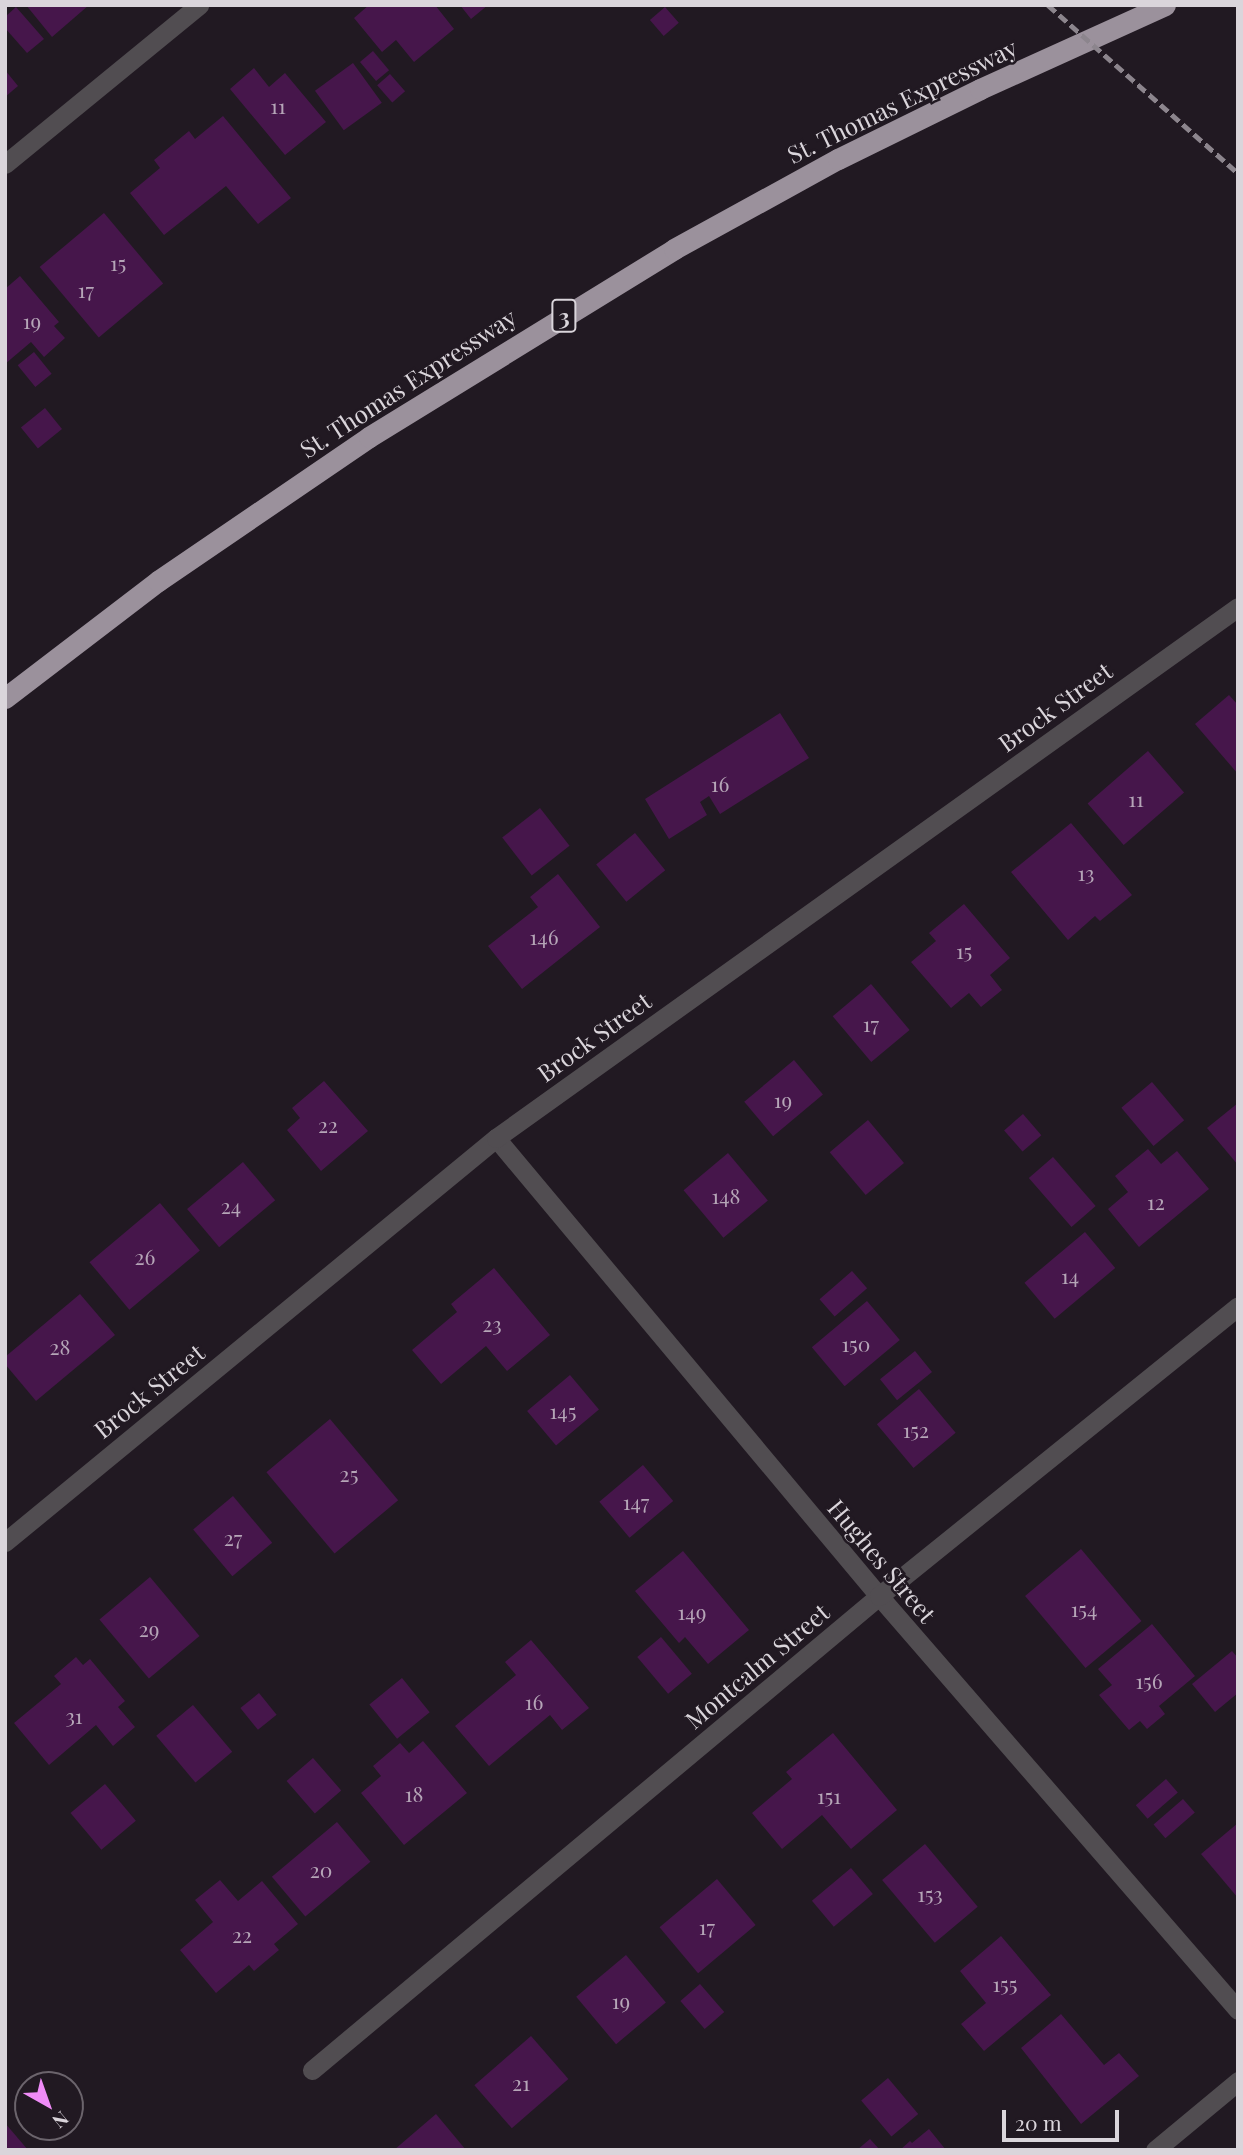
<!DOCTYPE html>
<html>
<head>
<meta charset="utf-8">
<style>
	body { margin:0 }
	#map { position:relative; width:1243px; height:2155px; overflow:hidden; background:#211922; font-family:"Playfair Display",serif }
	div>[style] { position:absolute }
	.building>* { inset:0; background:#46164b; transform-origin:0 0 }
	.minor>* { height:19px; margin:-9.5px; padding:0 9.5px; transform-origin:9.5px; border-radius:9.5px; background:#514d51 }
	.motorway>* { height:21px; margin:-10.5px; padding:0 10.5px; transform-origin:10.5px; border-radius:10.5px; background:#9b919c }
	.rail>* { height:5px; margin-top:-2.5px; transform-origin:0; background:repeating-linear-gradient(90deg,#8c858d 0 10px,transparent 0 15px) }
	span { translate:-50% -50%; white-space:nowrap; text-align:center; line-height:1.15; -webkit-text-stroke:5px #211922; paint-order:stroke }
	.number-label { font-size:21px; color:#b5a5b7 }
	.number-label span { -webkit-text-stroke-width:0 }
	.shield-label span { padding:2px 5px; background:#211922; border:2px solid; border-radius:5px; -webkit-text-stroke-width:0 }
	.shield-label { font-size:23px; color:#dad5db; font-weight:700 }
	.street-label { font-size:24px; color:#dad5db }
	.frame { position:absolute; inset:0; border:7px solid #dad5db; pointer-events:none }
	.north { position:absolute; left:14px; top:2071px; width:70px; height:70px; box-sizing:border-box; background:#211922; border:2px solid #6b646c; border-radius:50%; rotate:140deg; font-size:19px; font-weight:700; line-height:28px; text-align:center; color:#dad5db }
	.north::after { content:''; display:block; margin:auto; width:24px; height:32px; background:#ef8bf7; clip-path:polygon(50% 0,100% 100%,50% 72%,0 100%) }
	.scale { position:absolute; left:1002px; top:2110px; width:117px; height:32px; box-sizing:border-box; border:4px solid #dad5db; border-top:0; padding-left:9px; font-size:21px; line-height:24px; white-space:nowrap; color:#dad5db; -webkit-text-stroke:5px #211922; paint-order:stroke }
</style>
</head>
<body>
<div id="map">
	<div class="building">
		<div style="clip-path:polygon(26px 5px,89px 5px,52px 37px)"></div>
		<div style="clip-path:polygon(369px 5px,435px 5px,454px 29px,414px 62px,396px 40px,382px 52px,354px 18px)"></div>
		<div style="clip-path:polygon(460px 5px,488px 5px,471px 19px)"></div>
		<div style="clip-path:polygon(16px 7px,44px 39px,27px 53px,5px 28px,5px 17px)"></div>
		<div style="left:665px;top:7px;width:21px;height:20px;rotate:49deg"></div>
		<div style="left:373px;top:51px;width:25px;height:17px;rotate:50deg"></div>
		<div style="left:353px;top:63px;width:49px;height:47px;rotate:54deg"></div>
		<div style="clip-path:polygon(254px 68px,269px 87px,285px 73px,326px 122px,285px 155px,230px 89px)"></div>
		<div style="clip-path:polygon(5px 70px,18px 86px,5px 97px)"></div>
		<div style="left:390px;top:74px;width:23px;height:17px;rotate:49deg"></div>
		<div style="clip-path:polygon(223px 116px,291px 198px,258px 224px,226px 186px,164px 235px,130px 193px,160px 168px,154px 160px,189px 131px,195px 139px)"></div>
		<div style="left:104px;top:213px;width:92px;height:84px;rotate:50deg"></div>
		<div style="clip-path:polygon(20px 276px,59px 322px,54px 326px,65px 338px,44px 357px,31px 342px,5px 364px,5px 289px)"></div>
		<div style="left:34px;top:352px;width:28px;height:21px;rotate:51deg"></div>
		<div style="left:45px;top:408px;width:27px;height:31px;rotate:51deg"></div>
		<div style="clip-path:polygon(1229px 695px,1238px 705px,1238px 774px,1195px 724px)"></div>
		<div style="clip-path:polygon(780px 713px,809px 758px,720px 814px,709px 796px,700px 802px,707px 815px,669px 839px,645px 799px)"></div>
		<div style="left:1148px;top:751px;width:55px;height:80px;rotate:49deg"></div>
		<div style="left:540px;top:808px;width:48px;height:48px;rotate:52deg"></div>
		<div style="clip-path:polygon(1071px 823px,1132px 895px,1100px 921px,1095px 916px,1068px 940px,1011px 872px)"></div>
		<div style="left:635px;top:833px;width:48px;height:50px;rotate:51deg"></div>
		<div style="clip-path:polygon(558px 874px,600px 927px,522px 989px,488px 946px,538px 907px,530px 897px)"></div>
		<div style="clip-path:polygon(964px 904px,1010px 958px,990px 975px,1002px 990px,981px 1007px,969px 993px,951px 1008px,911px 962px,936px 941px,929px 933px)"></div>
		<div style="left:871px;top:984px;width:60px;height:50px;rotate:50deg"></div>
		<div style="left:794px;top:1060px;width:45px;height:65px;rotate:50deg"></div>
		<div style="clip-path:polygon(324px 1081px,368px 1131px,321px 1171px,287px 1130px,300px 1118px,292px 1108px)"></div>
		<div style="left:1152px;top:1082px;width:50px;height:40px;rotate:50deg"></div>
		<div style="clip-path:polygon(1238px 1103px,1238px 1165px,1207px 1128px)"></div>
		<div style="left:1023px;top:1114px;width:28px;height:25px;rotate:49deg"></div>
		<div style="left:868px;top:1120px;width:56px;height:50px;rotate:50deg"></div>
		<div style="clip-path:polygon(1148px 1149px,1161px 1164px,1177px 1151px,1209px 1189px,1139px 1247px,1108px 1209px,1128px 1192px,1115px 1176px)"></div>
		<div style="left:728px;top:1153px;width:62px;height:58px;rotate:50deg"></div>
		<div style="left:1053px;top:1157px;width:65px;height:32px;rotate:49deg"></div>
		<div style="left:243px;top:1162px;width:50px;height:73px;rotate:50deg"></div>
		<div style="left:160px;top:1203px;width:62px;height:92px;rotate:50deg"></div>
		<div style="left:1085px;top:1232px;width:47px;height:79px;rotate:50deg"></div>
		<div style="clip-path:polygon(494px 1268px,550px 1335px,507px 1371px,486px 1346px,441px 1384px,412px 1350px,457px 1312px,451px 1304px)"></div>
		<div style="left:852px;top:1271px;width:23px;height:43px;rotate:49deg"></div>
		<div style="clip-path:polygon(80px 1294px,115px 1335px,36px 1401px,5px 1364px,5px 1357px)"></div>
		<div style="left:867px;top:1301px;width:51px;height:72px;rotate:50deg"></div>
		<div style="left:915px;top:1351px;width:27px;height:45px;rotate:51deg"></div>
		<div style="left:570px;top:1375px;width:45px;height:56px;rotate:50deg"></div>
		<div style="left:919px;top:1389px;width:57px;height:55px;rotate:50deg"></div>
		<div style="left:330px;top:1419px;width:106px;height:83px;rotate:50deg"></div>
		<div style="left:643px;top:1465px;width:47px;height:57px;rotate:50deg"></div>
		<div style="left:233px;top:1496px;width:61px;height:52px;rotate:50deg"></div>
		<div style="left:1081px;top:1549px;width:94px;height:73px;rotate:50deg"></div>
		<div style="clip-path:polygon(683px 1551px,749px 1630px,708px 1664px,685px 1637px,679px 1643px,635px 1591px)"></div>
		<div style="left:150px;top:1577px;width:77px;height:66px;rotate:50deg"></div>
		<div style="clip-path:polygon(1152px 1624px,1195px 1676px,1159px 1706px,1165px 1714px,1147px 1729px,1140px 1721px,1129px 1730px,1099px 1695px,1112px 1685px,1098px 1669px)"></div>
		<div style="left:661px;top:1637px;width:48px;height:31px;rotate:50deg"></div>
		<div style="clip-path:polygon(531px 1640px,589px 1708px,562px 1730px,550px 1715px,489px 1766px,455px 1726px,516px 1675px,505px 1662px)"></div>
		<div style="clip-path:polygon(1232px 1651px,1238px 1658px,1238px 1693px,1215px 1712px,1192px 1684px)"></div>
		<div style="clip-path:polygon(76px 1657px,83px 1665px,90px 1659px,125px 1701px,118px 1707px,135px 1727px,113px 1746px,96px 1725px,49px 1765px,14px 1723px,61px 1684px,54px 1676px)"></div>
		<div style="left:402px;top:1678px;width:44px;height:42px;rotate:51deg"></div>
		<div style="left:259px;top:1693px;width:28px;height:24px;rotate:51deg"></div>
		<div style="left:193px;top:1705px;width:61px;height:48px;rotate:50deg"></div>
		<div style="clip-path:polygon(833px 1733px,897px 1810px,851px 1849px,822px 1815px,782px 1849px,752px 1813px,792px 1779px,786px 1772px)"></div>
		<div style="clip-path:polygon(423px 1741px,467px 1793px,404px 1845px,361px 1793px,381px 1776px,373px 1766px,400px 1743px,409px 1753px)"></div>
		<div style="left:313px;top:1758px;width:43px;height:35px;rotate:49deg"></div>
		<div style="left:1166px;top:1779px;width:18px;height:40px;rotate:49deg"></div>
		<div style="left:105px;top:1784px;width:48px;height:45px;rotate:50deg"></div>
		<div style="left:1183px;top:1799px;width:18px;height:39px;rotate:49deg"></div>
		<div style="left:337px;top:1822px;width:52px;height:85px;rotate:50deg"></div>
		<div style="clip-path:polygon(1238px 1823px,1238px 1898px,1201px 1854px)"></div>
		<div style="left:925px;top:1844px;width:82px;height:56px;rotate:50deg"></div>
		<div style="left:851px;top:1868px;width:34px;height:51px;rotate:50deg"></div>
		<div style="left:717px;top:1879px;width:60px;height:75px;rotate:50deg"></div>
		<div style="clip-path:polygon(220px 1880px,238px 1901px,262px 1881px,298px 1924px,274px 1944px,279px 1950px,254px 1971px,249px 1965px,216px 1993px,180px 1950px,213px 1922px,195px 1900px)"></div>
		<div style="clip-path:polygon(1001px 1936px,1051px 1995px,984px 2051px,961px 2024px,986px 2003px,960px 1971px)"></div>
		<div style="left:626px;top:1955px;width:62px;height:65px;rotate:50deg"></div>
		<div style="left:700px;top:1984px;width:37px;height:26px;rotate:49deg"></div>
		<div style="clip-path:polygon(1061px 2014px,1104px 2065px,1119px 2053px,1139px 2076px,1081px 2124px,1021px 2048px)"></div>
		<div style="left:531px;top:2036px;width:57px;height:75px;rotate:49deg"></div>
		<div style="left:888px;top:2078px;width:47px;height:35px;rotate:50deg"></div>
		<div style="clip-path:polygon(436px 2114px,466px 2150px,394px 2150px)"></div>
		<div style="clip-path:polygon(5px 2123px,28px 2150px,5px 2150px)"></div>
		<div style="clip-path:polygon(929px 2129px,946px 2150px,900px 2150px,910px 2141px,912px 2143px)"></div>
		<div style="clip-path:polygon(870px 2139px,880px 2150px,857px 2150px)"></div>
	</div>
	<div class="minor">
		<div style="left:5px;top:164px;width:251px;rotate:-39.3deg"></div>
		<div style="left:496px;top:1138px;width:597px;rotate:50.1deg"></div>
		<div style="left:879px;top:1596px;width:548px;rotate:49.07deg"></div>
		<div style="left:5px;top:1542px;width:636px;rotate:-39.45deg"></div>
		<div style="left:496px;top:1138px;width:912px;rotate:-35.59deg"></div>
		<div style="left:312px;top:2070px;width:739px;rotate:-39.89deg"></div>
		<div style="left:879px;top:1596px;width:461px;rotate:-38.9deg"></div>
		<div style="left:1155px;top:2150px;width:108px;rotate:-39.7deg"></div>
	</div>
	<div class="motorway">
		<div style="left:5px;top:698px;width:193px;rotate:-37.4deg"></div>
		<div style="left:158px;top:581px;width:255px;rotate:-34.3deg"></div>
		<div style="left:369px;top:437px;width:358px;rotate:-31.6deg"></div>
		<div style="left:674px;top:249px;width:187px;rotate:-28.8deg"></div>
		<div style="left:838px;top:159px;width:158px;rotate:-26.2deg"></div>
		<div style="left:980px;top:89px;width:203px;rotate:-24.4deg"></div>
	</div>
	<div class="rail">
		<div style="left:1048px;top:5px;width:254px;rotate:41.5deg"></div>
	</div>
	<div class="number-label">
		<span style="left:278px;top:105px">11</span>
		<span style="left:118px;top:262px">15</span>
		<span style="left:86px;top:289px">17</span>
		<span style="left:32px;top:320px">19</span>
		<span style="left:720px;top:783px">16</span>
		<span style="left:1136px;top:798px">11</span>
		<span style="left:1086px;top:872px">13</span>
		<span style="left:544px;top:936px">146</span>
		<span style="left:964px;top:950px">15</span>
		<span style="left:871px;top:1023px">17</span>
		<span style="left:783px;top:1099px">19</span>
		<span style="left:328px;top:1124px">22</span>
		<span style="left:726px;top:1195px">148</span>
		<span style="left:1156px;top:1201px">12</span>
		<span style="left:231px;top:1205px">24</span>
		<span style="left:145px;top:1256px">26</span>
		<span style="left:1070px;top:1275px">14</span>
		<span style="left:492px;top:1323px">23</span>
		<span style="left:856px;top:1343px">150</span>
		<span style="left:60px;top:1346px">28</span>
		<span style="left:563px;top:1410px">145</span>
		<span style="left:916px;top:1429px">152</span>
		<span style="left:349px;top:1473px">25</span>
		<span style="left:636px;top:1501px">147</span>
		<span style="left:233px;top:1537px">27</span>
		<span style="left:1084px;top:1608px">154</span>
		<span style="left:692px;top:1611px">149</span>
		<span style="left:149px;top:1628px">29</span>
		<span style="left:1149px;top:1680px">156</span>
		<span style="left:534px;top:1701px">16</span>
		<span style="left:74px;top:1715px">31</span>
		<span style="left:414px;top:1793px">18</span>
		<span style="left:829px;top:1795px">151</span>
		<span style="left:321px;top:1869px">20</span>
		<span style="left:930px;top:1893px">153</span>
		<span style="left:707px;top:1926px">17</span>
		<span style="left:242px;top:1934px">22</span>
		<span style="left:1005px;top:1983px">155</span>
		<span style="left:621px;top:2000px">19</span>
		<span style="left:521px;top:2082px">21</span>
	</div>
	<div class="shield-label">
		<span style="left:564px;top:316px">3</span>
	</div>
	<div class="street-label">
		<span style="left:902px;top:101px;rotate:-26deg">St. Thomas Expressway</span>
		<span style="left:408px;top:383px;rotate:-33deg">St. Thomas Expressway</span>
		<span style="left:1055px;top:707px;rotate:-36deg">Brock Street</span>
		<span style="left:594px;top:1037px;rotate:-36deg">Brock Street</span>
		<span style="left:149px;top:1391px;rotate:-39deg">Brock Street</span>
		<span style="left:882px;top:1561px;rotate:50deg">Hughes Street</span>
		<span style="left:757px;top:1666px;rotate:-40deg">Montcalm Street</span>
	</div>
	<div class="frame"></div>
	<div class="north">N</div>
	<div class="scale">20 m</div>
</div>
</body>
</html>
